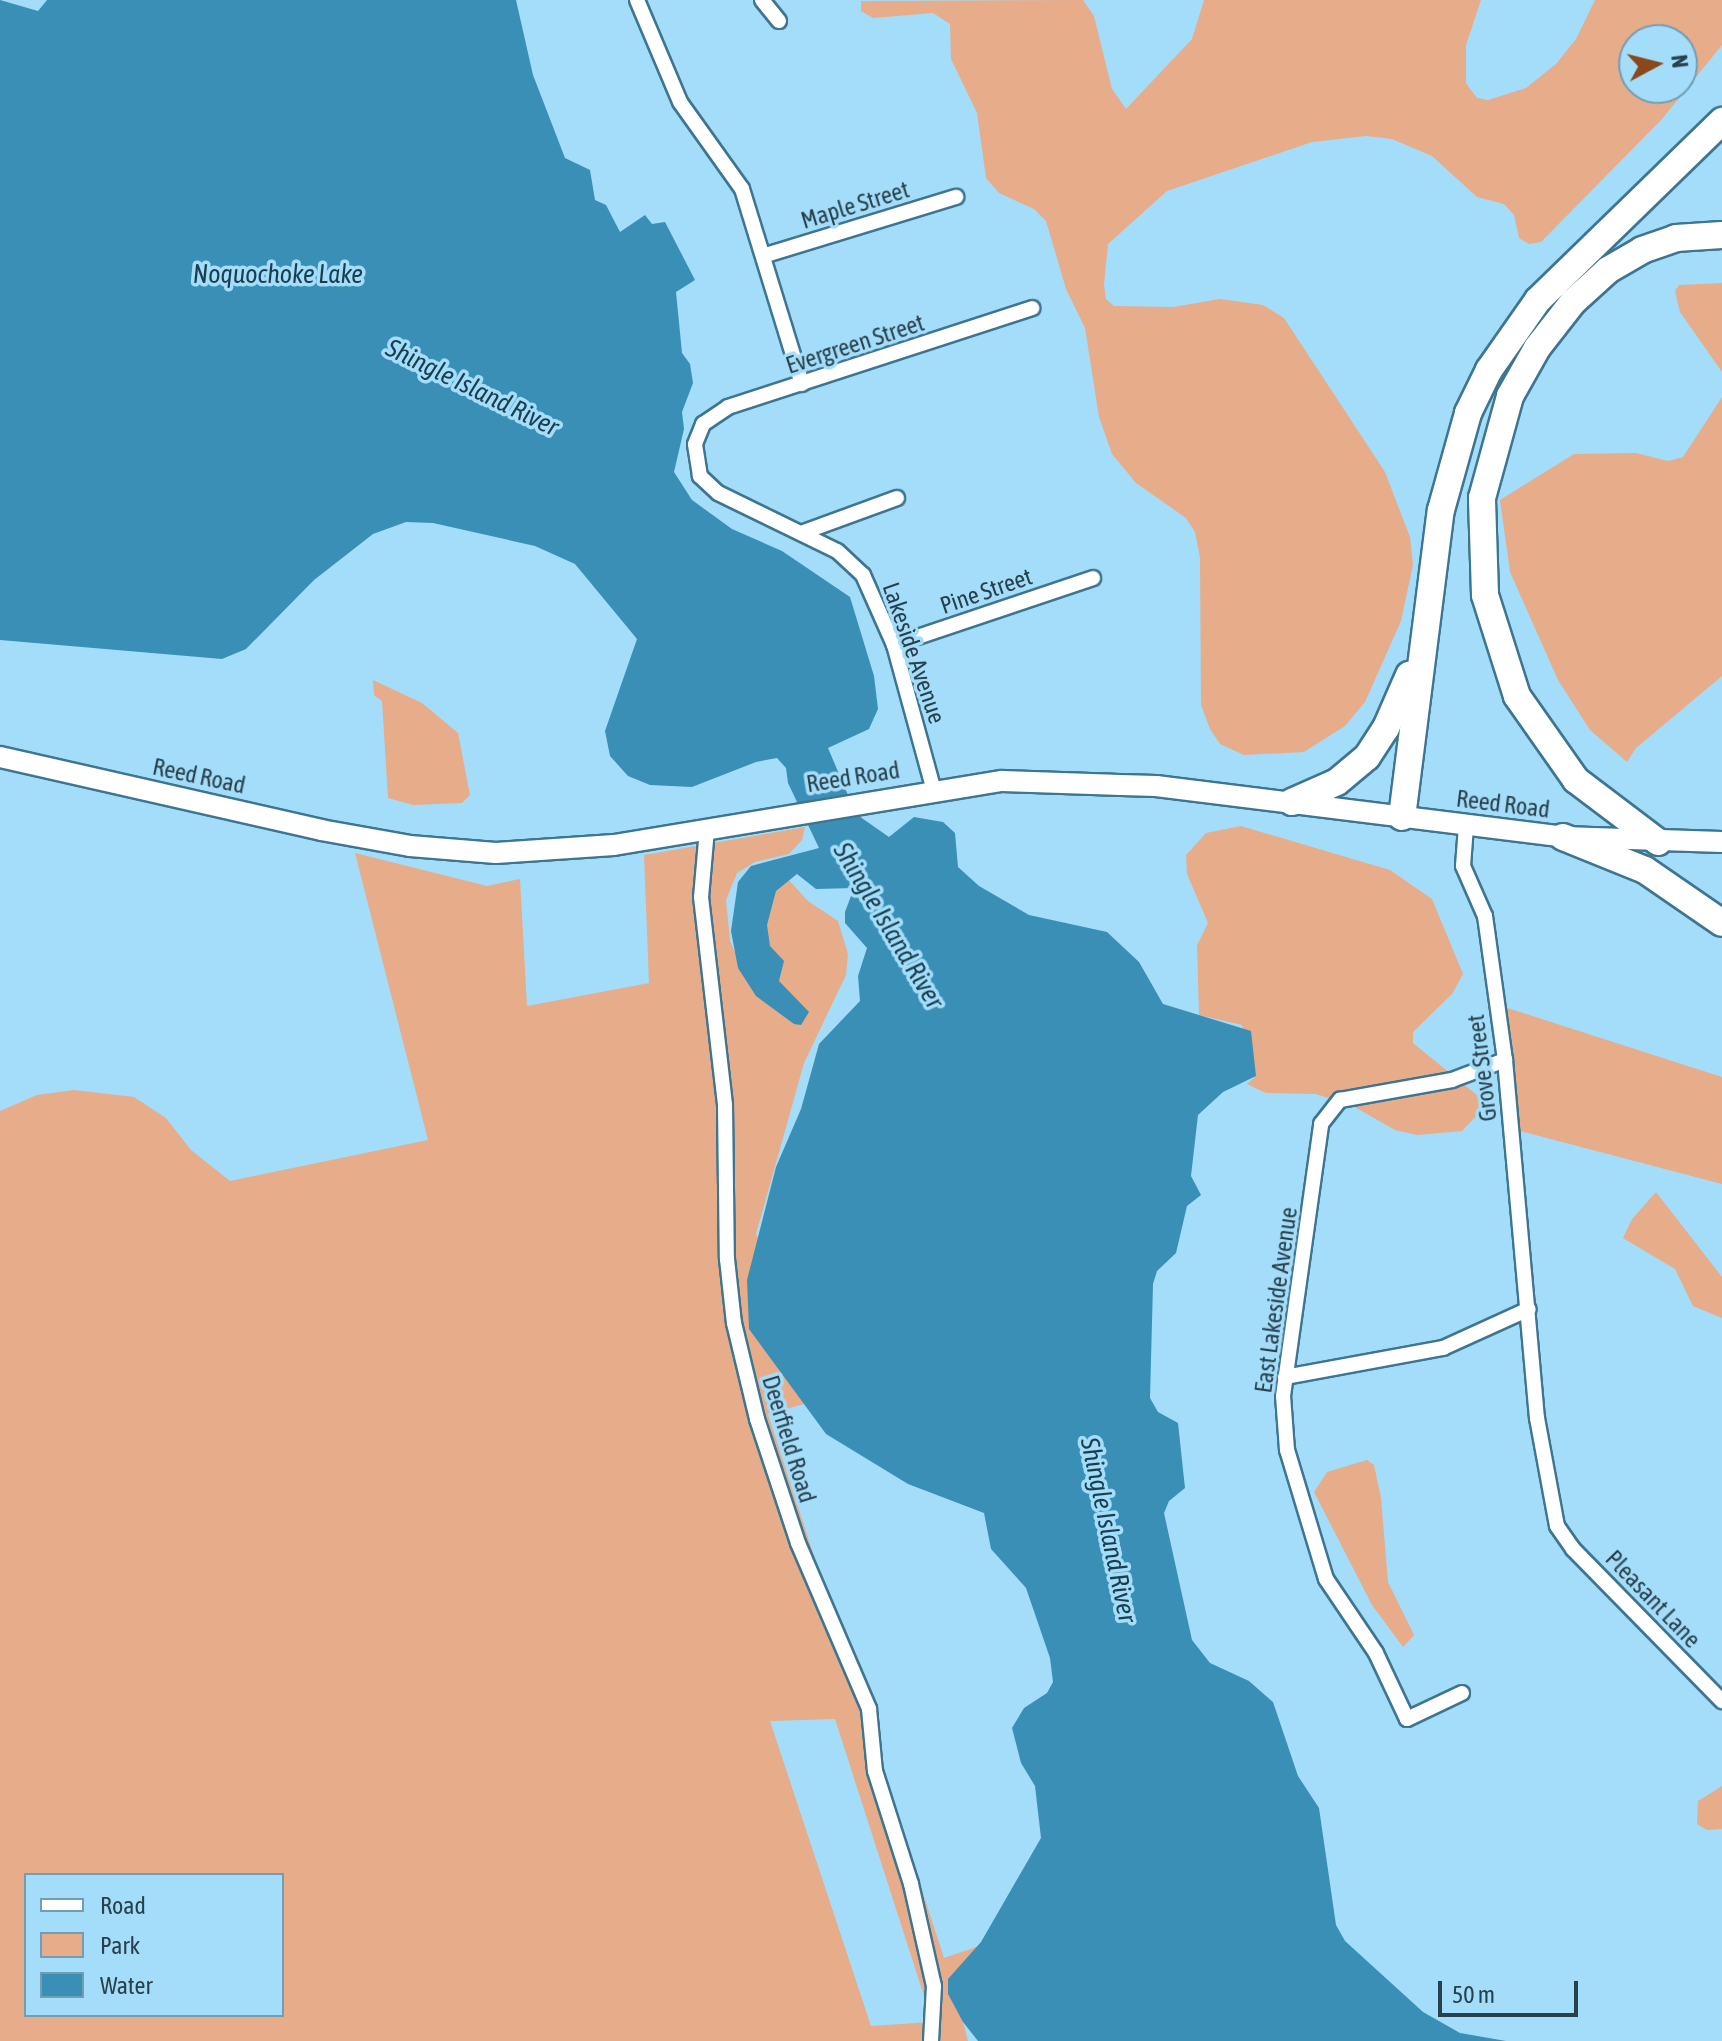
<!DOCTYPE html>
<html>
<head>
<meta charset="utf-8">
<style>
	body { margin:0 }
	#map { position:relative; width:1722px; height:2041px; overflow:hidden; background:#a3ddfa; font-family:"Asap Condensed",sans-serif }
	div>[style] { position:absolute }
	.green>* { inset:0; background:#e7ac8a }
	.water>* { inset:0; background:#3a8fb6 }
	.roads { filter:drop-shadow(2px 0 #3e7590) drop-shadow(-2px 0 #3e7590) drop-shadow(0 2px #3e7590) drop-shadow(0 -2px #3e7590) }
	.street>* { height:14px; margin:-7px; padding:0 7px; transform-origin:7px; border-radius:7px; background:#fff }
	.secondary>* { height:20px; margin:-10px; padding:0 10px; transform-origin:10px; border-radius:10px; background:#fff }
	.highway>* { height:26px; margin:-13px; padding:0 13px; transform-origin:13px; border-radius:13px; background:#fff }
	span { translate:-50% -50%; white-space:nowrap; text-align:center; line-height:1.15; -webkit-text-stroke:7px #a3ddfa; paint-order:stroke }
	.street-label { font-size:24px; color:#28404c }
	.water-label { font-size:26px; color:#193e4f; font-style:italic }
	.legend { position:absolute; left:24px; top:1873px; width:260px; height:144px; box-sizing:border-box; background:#a3ddfa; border:2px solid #729eb4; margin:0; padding:10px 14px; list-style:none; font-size:24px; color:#28404c }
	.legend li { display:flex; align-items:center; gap:16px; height:40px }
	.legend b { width:40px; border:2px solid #729eb4 }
	.north { position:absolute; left:1618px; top:24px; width:80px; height:80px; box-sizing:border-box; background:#a3ddfa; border:2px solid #729eb4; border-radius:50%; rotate:83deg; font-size:22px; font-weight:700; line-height:32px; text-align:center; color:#28404c }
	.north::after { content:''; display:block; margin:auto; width:28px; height:36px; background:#8b481a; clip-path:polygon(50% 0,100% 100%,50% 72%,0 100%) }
	.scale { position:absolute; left:1438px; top:1981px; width:140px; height:36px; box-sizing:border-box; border:4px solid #28404c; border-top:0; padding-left:10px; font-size:24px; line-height:28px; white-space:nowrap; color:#28404c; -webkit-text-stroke:6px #a3ddfa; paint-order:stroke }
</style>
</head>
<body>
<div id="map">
	<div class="green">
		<div style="clip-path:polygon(evenodd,1083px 0,1094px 16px,1112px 89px,1126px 109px,1192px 39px,1204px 0,1481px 0,1466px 45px,1466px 83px,1477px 98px,1488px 100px,1526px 88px,1556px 64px,1576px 39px,1595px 0,1722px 0,1722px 45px,1662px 119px,1541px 242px,1529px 244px,1519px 238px,1514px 215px,1504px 204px,1477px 197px,1432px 156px,1392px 139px,1366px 136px,1312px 142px,1167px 191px,1108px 244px,1104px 285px,1106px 299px,1114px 306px,1173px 307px,1220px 299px,1263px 305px,1284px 318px,1385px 472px,1410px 537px,1413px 565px,1401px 621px,1365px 702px,1345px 726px,1304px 752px,1244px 755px,1220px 744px,1210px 729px,1201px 705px,1200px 558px,1195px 532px,1186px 518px,1136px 483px,1112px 454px,1099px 417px,1085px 328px,1066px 289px,1046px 221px,1034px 209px,999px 193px,986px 178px,977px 113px,951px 59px,950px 24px,933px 13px,873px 18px,861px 11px,861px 1px,1083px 0,1634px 40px,1682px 40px,1682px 88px,1634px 88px,1634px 40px)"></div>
		<div style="clip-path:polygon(1722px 283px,1722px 372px,1680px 312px,1675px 291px,1679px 285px)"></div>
		<div style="clip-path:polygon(1722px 397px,1722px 676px,1636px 748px,1627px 762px,1590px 730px,1558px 680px,1510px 572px,1500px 500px,1574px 454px,1636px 453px,1668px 461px,1683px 457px)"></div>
		<div style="clip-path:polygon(373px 680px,422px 703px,458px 733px,470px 795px,462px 803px,413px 805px,388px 798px,382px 701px,374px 695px)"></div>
		<div style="clip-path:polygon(1241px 826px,1390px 870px,1432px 899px,1463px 974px,1452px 994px,1413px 1032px,1413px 1043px,1478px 1096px,1482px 1110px,1462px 1131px,1417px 1135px,1395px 1130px,1353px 1106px,1316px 1094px,1266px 1093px,1247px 1084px,1256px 1076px,1242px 1025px,1199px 1015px,1197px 945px,1208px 923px,1187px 874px,1186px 855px,1206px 833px)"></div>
		<div style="clip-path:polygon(evenodd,805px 827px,802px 840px,789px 854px,755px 862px,737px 873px,726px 900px,730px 941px,739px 961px,752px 916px,787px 878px,808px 901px,838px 921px,848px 954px,846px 975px,804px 1063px,756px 1234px,822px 1399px,768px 1414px,944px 1958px,982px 1945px,962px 2018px,968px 2041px,0 2041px,0 1111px,37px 1095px,74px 1090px,134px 1097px,166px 1118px,191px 1150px,230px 1181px,428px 1140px,355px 853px,487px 886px,520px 879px,527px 1006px,649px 983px,644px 855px,805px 827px,835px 1719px,932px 2021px,932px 2022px,871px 2026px,770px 1721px,835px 1719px,805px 827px,26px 1875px,282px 1875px,282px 2015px,26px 2015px,26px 1875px)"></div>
		<div style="clip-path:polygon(1495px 1004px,1722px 1077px,1722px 1184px,1513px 1129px)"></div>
		<div style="clip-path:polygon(1656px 1192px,1722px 1277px,1722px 1318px,1693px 1306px,1675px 1269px,1623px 1238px,1632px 1219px)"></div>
		<div style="clip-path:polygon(1367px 1460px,1374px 1465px,1381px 1498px,1388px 1582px,1414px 1635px,1403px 1647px,1372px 1605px,1314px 1492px,1327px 1472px)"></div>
		<div style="clip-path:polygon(1722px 1786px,1722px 1829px,1707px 1830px,1697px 1824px,1698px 1801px)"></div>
	</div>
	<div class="water">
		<div style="clip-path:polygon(0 0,38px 11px,47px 0,516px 0,533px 75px,565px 158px,590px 170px,595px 200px,606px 205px,620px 232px,645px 215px,652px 224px,665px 222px,695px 280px,676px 292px,682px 353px,690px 364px,693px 383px,682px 412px,684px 429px,674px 472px,692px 500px,732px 529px,782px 551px,850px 597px,874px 676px,878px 709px,869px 729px,828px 748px,856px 814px,889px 837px,914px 817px,943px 822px,955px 833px,958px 867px,979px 886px,1029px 915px,1107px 932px,1139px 962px,1163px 1004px,1251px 1031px,1256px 1076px,1223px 1092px,1198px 1115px,1191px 1176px,1201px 1195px,1187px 1206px,1176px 1253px,1157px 1271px,1153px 1284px,1150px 1398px,1158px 1412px,1178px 1423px,1185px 1488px,1169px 1501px,1164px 1513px,1192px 1640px,1210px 1663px,1249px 1681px,1273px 1702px,1298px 1776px,1319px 1808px,1336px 1925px,1345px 1941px,1423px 2012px,1460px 2033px,1506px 2041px,978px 2041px,963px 2022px,948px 1994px,948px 1979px,981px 1942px,1041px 1838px,1035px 1786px,1021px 1763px,1012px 1728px,1024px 1708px,1047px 1693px,1053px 1682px,1050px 1658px,1026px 1588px,991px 1549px,984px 1513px,908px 1484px,826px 1434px,749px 1329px,747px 1280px,776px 1167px,801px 1109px,819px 1044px,860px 1001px,858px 976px,867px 948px,845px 923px,845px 912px,854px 888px,816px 889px,797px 874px,776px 891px,767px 925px,770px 946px,784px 961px,779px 981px,809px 1012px,801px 1025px,794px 1024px,756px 996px,738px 968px,731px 931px,738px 882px,751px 866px,819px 848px,788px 783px,786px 768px,777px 758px,756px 762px,692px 787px,650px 785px,628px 776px,610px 756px,605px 731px,637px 639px,575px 564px,535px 546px,433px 523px,406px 522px,373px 534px,314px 580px,246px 649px,222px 659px,0 640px)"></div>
	</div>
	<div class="roads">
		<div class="street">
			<div style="left:637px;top:0;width:111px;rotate:67.1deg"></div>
			<div style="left:680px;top:102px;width:107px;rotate:54.5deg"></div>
			<div style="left:742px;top:189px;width:204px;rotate:72.9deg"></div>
			<div style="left:762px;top:0;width:27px;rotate:51deg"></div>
			<div style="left:766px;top:255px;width:199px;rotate:-17deg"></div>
			<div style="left:804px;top:532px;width:99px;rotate:-20.1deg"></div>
			<div style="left:894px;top:645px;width:210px;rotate:-18.6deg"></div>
			<div style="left:934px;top:791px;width:151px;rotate:-105.3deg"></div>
			<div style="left:894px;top:645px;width:77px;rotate:-113.9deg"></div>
			<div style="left:863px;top:575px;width:35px;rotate:-137deg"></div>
			<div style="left:837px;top:551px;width:132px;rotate:-154deg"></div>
			<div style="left:718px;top:493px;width:25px;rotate:-137deg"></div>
			<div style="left:700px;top:476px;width:32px;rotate:-99deg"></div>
			<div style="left:695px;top:444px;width:22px;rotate:-68deg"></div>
			<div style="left:703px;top:424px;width:30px;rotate:-34deg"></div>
			<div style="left:728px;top:407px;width:320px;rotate:-18deg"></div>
			<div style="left:1466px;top:826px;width:40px;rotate:94.3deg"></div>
			<div style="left:1463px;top:866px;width:55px;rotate:66.3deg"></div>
			<div style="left:1485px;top:916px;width:145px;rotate:82.1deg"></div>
			<div style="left:1505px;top:1060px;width:359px;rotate:84.9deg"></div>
			<div style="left:1537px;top:1418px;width:110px;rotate:79.5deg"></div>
			<div style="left:1557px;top:1526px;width:28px;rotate:55deg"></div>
			<div style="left:1573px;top:1549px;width:213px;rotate:45.6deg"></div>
			<div style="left:707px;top:829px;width:68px;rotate:95deg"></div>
			<div style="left:701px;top:897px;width:210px;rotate:83.4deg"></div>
			<div style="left:725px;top:1106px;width:153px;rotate:89.3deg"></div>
			<div style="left:727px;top:1259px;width:64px;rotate:83.8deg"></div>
			<div style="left:734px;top:1323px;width:99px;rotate:76.5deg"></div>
			<div style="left:757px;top:1419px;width:131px;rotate:71.7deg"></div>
			<div style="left:798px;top:1543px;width:181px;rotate:66.8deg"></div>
			<div style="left:869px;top:1709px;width:62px;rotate:84.5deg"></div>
			<div style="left:875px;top:1771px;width:119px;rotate:72.3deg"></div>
			<div style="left:911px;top:1884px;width:105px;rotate:77.3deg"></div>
			<div style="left:934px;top:1986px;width:55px;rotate:93.1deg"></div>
			<div style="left:1285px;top:1377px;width:161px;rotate:-10.4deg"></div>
			<div style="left:1443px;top:1348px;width:94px;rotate:-24.4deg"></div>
			<div style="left:1462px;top:1693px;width:61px;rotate:154.7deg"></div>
			<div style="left:1407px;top:1719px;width:73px;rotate:-115.2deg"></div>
			<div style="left:1376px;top:1653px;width:89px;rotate:-124deg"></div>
			<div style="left:1326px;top:1579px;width:135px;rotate:-106.8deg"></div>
			<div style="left:1287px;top:1450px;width:54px;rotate:-94.2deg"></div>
			<div style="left:1283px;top:1396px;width:275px;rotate:-82deg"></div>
			<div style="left:1321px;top:1124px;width:31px;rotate:-52deg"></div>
			<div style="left:1340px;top:1100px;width:114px;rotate:-10.1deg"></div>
			<div style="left:1452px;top:1080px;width:57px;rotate:-20.7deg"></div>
		</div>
		<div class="secondary">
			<div style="left:0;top:757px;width:329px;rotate:12.8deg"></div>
			<div style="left:321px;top:830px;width:90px;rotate:10.2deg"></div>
			<div style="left:410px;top:846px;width:86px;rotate:4.7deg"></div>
			<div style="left:496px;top:853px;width:118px;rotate:-3.9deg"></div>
			<div style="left:614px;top:845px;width:393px;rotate:-9.4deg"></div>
			<div style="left:1002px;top:781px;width:154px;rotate:1.9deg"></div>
			<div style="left:1156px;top:786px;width:410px;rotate:7.1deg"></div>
			<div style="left:1563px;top:837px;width:159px;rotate:1.8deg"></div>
		</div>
		<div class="highway">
			<div style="left:1292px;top:802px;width:49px;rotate:-24deg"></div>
			<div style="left:1337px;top:782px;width:39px;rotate:-40deg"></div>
			<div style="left:1367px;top:757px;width:35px;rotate:-57deg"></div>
			<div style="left:1386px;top:728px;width:58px;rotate:-66.5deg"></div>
			<div style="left:1402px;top:817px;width:309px;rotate:-82.8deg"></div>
			<div style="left:1441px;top:510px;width:101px;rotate:-74.4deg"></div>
			<div style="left:1468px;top:413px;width:48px;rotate:-64deg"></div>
			<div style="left:1489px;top:370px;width:85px;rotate:-55deg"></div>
			<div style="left:1538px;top:300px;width:257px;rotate:-44.2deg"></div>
			<div style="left:1563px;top:837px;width:88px;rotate:21.9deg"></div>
			<div style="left:1645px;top:870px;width:93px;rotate:34.5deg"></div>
			<div style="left:1658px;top:842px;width:103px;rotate:-142.9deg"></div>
			<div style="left:1576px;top:780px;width:103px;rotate:-125.1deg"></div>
			<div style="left:1517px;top:696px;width:106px;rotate:-107.6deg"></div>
			<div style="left:1485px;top:595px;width:97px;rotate:-91.8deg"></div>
			<div style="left:1482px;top:498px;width:106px;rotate:-74.6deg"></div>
			<div style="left:1510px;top:396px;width:55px;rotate:-60.6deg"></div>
			<div style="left:1537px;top:348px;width:58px;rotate:-52deg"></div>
			<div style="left:1573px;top:302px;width:47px;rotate:-42.4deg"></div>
			<div style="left:1608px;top:270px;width:39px;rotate:-30deg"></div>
			<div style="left:1642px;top:250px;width:36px;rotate:-19deg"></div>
			<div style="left:1676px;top:238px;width:46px;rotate:-3.7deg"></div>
		</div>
	</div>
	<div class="street-label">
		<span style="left:855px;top:205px;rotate:-17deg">Maple Street</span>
		<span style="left:855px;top:344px;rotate:-18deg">Evergreen Street</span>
		<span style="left:986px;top:591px;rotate:-19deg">Pine Street</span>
		<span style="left:914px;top:653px;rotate:71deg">Lakeside Avenue</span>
		<span style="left:199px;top:776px;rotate:12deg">Reed Road</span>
		<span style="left:853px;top:777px;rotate:-9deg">Reed Road</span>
		<span style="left:1503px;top:804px;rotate:7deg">Reed Road</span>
		<span style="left:1482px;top:1068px;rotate:-97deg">Grove Street</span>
		<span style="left:1276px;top:1300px;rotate:-82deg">East Lakeside Avenue</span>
		<span style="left:789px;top:1439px;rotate:73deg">Deerfield Road</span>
		<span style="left:1653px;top:1599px;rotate:46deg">Pleasant Lane</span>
	</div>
	<div class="water-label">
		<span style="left:278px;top:275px">Noquochoke Lake</span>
		<span style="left:472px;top:388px;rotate:26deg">Shingle Island River</span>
		<span style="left:888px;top:926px;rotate:59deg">Shingle Island River</span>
		<span style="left:1108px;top:1530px;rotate:78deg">Shingle Island River</span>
	</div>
	<ul class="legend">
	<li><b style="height:10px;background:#fff"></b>Road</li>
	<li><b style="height:22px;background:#e7ac8a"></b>Park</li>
	<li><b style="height:22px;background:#3a8fb6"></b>Water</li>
	</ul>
	<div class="north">N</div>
	<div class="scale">50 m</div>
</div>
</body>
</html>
